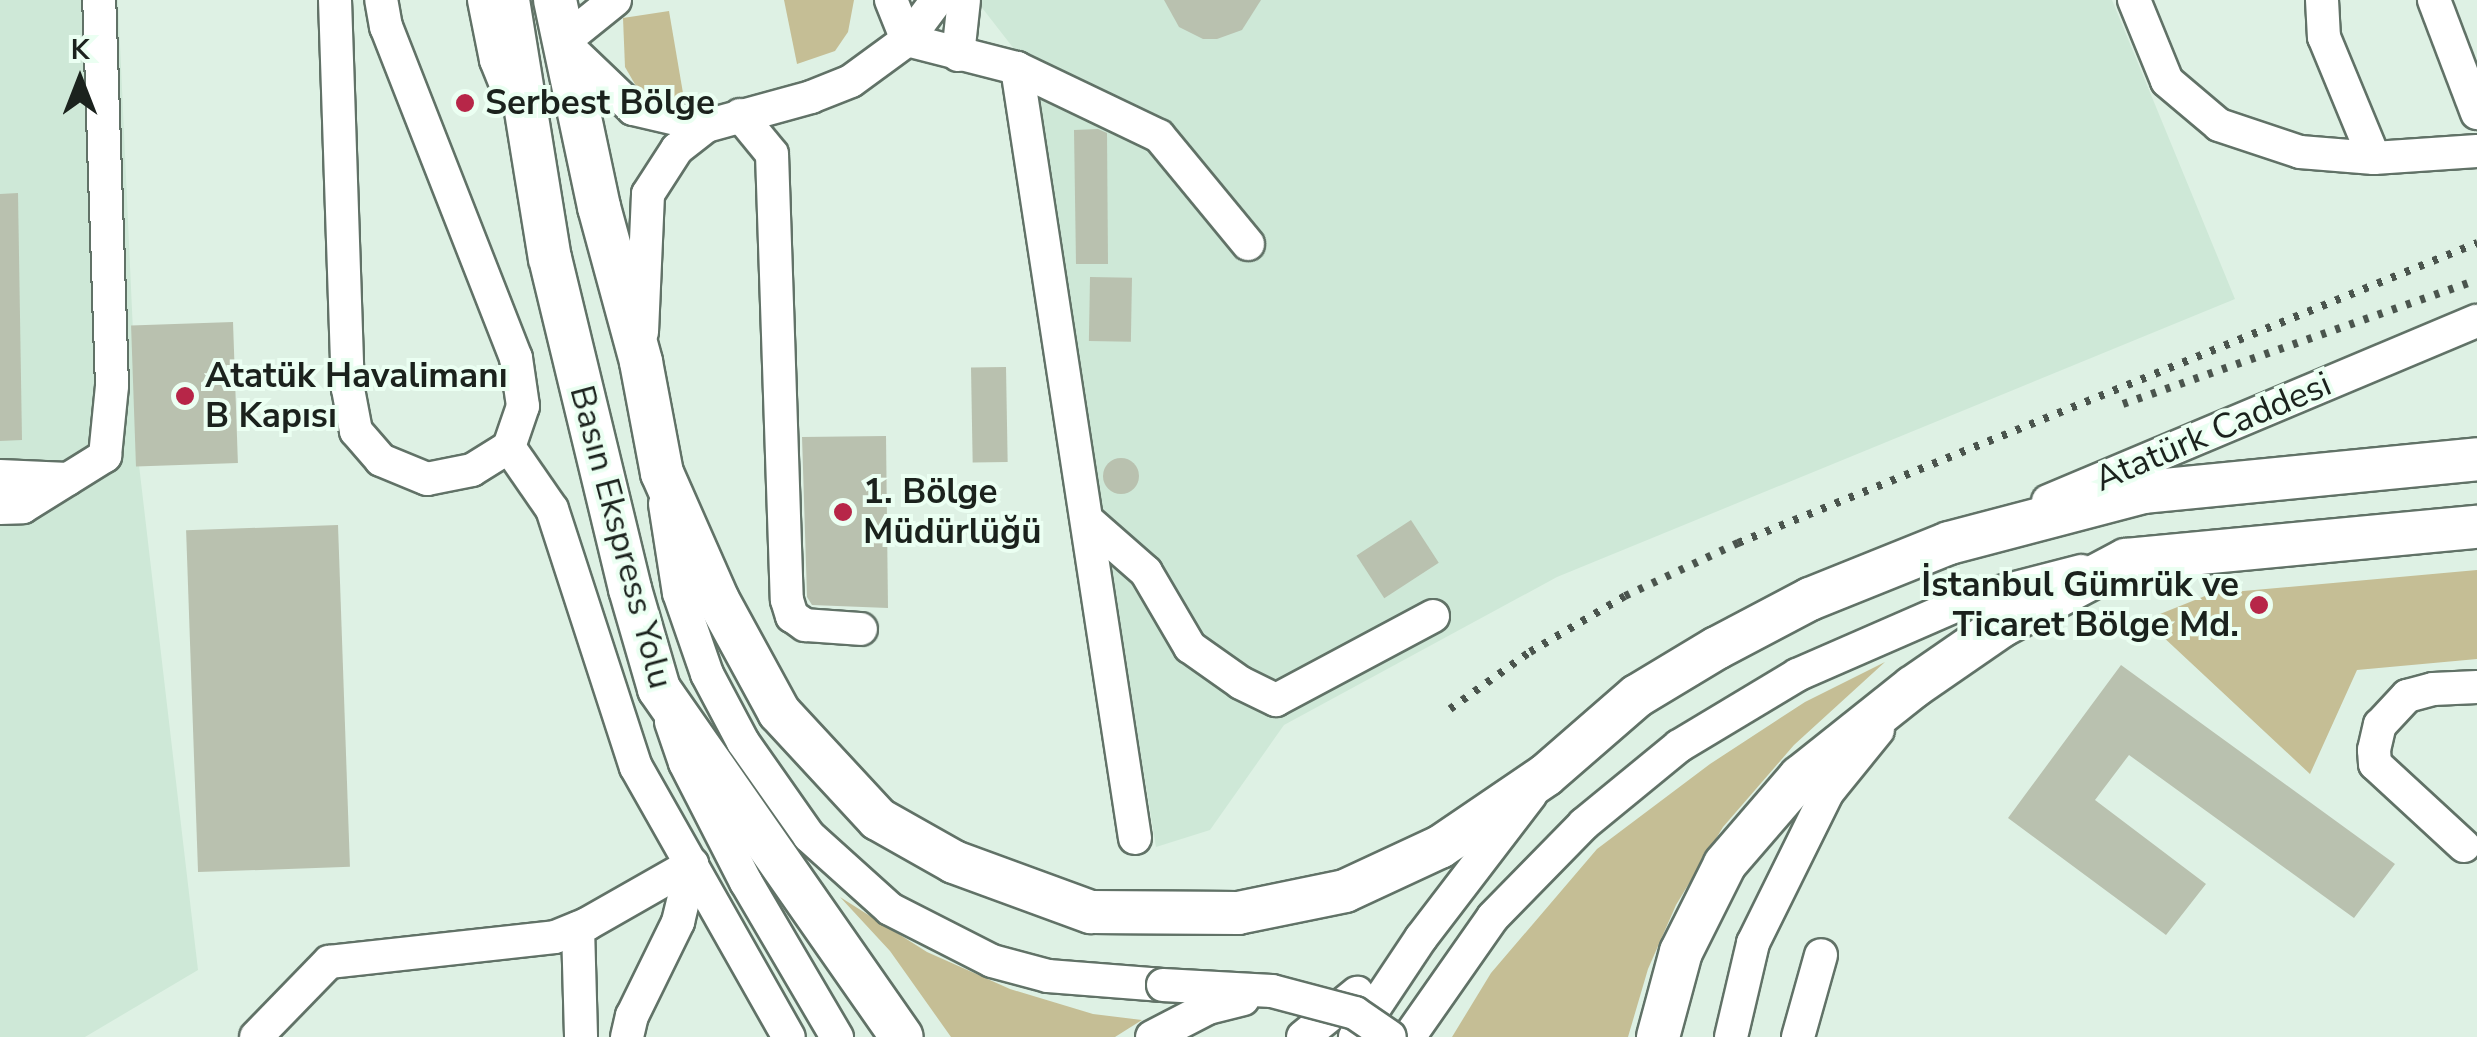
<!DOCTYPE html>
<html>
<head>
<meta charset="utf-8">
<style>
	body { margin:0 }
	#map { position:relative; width:2477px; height:1037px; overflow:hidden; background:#def1e4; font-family:"Nunito Sans",sans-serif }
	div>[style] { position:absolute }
	.built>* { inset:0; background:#cee8d7 }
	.green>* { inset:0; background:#c5be95 }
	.building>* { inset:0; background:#b9c1af; transform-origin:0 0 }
	.round { border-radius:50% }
	.roads { filter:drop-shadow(2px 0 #617267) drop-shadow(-2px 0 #617267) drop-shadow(0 2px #617267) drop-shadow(0 -2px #617267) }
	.minor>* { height:32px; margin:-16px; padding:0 16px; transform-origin:16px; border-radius:16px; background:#fff }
	.major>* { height:42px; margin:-21px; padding:0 21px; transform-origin:21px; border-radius:21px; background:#fff }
	.rail>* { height:8px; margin-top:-4px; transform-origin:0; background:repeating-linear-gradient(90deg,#4a544d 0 5px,transparent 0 15px) }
	.bridges { filter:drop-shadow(2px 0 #617267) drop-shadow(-2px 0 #617267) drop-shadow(0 2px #617267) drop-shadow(0 -2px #617267) }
	.minor-bridge>* { height:32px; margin:-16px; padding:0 16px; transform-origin:16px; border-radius:16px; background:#fff }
	.dots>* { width:28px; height:28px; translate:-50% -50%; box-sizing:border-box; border:5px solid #ebfff2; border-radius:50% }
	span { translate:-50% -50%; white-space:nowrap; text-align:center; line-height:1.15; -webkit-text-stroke:8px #ebfff2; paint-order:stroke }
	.poi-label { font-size:35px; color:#1b221d; font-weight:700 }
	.left { translate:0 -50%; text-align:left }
	.right { translate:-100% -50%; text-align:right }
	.street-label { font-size:35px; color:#1b221d }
	.north { position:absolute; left:30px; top:30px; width:100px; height:100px; -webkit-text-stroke:8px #ebfff2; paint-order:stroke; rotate:0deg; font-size:28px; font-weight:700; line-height:40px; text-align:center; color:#1b221d }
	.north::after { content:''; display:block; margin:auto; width:35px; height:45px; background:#1b221d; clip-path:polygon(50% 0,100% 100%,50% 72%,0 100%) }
</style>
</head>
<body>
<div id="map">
	<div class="built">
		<div style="clip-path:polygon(0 0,118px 0,139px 465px,198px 970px,85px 1037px,0 1037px)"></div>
		<div style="clip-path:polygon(976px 0,2112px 0,2235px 299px,1557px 577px,1284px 725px,1210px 830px,1156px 847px,1028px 67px)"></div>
	</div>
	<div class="green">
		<div style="clip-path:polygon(784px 0,854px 0,848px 32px,835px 51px,797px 64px)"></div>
		<div style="clip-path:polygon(669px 11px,684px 99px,660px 101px,636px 86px,625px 67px,623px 18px)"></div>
		<div style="clip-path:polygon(2477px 570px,2477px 659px,2357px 670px,2310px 774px,2145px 620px,2210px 594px)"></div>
		<div style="clip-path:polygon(1885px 662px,1794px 745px,1723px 827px,1676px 905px,1648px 969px,1628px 1037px,1452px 1037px,1491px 973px,1597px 849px,1710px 764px,1805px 702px)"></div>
		<div style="clip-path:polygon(840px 897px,927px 952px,1010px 989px,1093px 1014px,1142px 1020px,1115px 1037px,951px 1037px,890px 951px)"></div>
	</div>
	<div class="building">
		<div style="clip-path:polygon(1164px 0,1261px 0,1242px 30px,1217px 39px,1203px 39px,1179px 27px)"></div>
		<div style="clip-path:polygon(1098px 129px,1107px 133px,1108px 264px,1076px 264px,1074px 130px)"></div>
		<div style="clip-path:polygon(18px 193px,22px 440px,0 441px,0 194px)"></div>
		<div style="left:1090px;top:277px;width:42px;height:64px;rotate:1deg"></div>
		<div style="left:233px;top:322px;width:141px;height:102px;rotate:88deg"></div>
		<div style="left:1006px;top:367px;width:95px;height:35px;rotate:89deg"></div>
		<div style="clip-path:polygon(886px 436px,888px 608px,812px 605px,807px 597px,802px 437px)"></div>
		<div class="round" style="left:1103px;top:458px;width:36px;height:36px"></div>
		<div style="left:1411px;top:520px;width:51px;height:65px;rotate:57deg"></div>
		<div style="left:338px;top:525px;width:342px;height:152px;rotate:88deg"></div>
		<div style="clip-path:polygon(2121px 665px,2395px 864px,2354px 918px,2129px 755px,2095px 800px,2206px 884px,2166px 935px,2008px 818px)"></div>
	</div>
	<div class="roads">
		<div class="minor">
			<div style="left:335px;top:0;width:389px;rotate:88.1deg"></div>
			<div style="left:348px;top:389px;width:43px;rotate:79.2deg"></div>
			<div style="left:356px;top:431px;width:38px;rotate:49deg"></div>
			<div style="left:381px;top:460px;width:50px;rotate:22.4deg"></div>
			<div style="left:427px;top:479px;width:46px;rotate:-11.3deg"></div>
			<div style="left:472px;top:470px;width:44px;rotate:-31.9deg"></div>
			<div style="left:509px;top:447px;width:43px;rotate:-71.1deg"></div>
			<div style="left:523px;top:406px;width:49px;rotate:-98.3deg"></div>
			<div style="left:516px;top:358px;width:356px;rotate:-111.4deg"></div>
			<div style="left:386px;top:27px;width:27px;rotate:-100deg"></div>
			<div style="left:484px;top:0;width:61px;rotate:78.7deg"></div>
			<div style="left:496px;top:60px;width:35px;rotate:68deg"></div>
			<div style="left:615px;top:0;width:67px;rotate:141.1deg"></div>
			<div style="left:563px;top:42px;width:97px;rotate:43.7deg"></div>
			<div style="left:633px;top:109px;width:75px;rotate:13.1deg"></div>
			<div style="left:891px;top:0;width:43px;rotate:68.2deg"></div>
			<div style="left:907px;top:40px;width:114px;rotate:14.3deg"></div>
			<div style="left:1017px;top:68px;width:157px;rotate:25.6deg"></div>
			<div style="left:1159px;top:136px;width:140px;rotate:50.5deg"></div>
			<div style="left:2134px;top:0;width:87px;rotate:67.8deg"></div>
			<div style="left:2167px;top:81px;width:68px;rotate:40.2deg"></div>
			<div style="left:2219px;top:125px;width:85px;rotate:18.4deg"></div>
			<div style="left:2300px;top:152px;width:74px;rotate:4.6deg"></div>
			<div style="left:2374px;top:158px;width:103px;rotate:-3.9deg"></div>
			<div style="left:2322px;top:0;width:37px;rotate:87deg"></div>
			<div style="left:2324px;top:37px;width:131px;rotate:67.5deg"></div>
			<div style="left:2434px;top:0;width:121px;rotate:69.2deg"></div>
			<div style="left:958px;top:55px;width:55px;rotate:-83.8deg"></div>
			<div style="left:1017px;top:68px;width:779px;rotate:81.29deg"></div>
			<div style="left:740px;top:115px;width:50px;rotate:50.6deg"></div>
			<div style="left:772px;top:154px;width:446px;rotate:88.1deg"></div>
			<div style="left:787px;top:600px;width:17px;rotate:73deg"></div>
			<div style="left:792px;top:616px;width:16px;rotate:35deg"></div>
			<div style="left:805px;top:625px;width:56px;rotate:4.1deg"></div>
			<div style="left:642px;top:332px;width:138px;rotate:-87.5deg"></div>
			<div style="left:648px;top:194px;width:54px;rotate:-57.2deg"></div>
			<div style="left:677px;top:149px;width:37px;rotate:-38deg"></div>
			<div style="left:706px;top:126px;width:109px;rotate:-15.4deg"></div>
			<div style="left:811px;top:97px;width:43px;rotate:-21.8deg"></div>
			<div style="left:851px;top:81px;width:69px;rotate:-36.2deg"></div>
			<div style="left:907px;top:40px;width:50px;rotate:-53.1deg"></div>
			<div style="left:509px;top:447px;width:75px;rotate:55.3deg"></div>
			<div style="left:552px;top:509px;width:271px;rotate:72deg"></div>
			<div style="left:636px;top:767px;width:310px;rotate:60.5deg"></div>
			<div style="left:0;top:476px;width:68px;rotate:2.5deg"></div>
			<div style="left:2048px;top:501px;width:465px;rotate:-22.8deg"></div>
			<div style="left:665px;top:504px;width:90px;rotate:81.1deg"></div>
			<div style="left:679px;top:593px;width:86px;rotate:70.9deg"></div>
			<div style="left:707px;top:674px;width:77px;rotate:62.1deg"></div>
			<div style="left:743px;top:742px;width:115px;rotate:54.9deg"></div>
			<div style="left:809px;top:836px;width:109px;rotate:42deg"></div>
			<div style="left:890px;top:909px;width:114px;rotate:27deg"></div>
			<div style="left:992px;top:961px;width:58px;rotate:15deg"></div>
			<div style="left:1048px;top:976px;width:115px;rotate:4.5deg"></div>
			<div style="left:0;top:508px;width:23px;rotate:-2deg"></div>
			<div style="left:23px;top:507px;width:97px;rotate:-31.9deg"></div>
			<div style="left:105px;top:456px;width:70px;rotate:-84.3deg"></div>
			<div style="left:112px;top:386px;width:386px;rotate:-91.9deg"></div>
			<div style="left:1088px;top:521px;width:77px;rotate:41.3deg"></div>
			<div style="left:1146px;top:572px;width:87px;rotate:59.6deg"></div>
			<div style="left:1190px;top:647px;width:62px;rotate:35.2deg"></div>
			<div style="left:1241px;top:683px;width:39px;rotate:26deg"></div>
			<div style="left:1276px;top:700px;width:178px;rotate:-28.1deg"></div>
			<div style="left:671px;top:722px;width:43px;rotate:71.1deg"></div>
			<div style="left:685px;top:763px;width:134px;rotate:62.9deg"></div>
			<div style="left:746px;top:882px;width:180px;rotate:59.6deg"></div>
			<div style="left:2464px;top:846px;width:121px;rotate:-137.3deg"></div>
			<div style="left:2375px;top:764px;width:14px;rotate:-94deg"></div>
			<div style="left:2374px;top:750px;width:26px;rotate:-77deg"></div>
			<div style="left:2380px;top:725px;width:40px;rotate:-47deg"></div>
			<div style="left:2407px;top:696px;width:27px;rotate:-15deg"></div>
			<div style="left:2433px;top:689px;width:44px;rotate:-2.6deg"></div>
			<div style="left:578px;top:928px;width:109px;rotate:88.4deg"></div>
			<div style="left:256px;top:1037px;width:105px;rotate:-45.8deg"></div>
			<div style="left:329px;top:962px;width:227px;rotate:-6.3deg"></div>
			<div style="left:555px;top:937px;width:35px;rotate:-22deg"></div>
			<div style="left:587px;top:924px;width:121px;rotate:-29.7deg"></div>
			<div style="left:627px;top:1037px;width:22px;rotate:-77deg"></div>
			<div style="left:632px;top:1016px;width:105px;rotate:-63.9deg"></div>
			<div style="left:678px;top:922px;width:60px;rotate:-76.4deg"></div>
			<div style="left:1303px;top:1037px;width:70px;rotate:-39.2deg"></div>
			<div style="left:1355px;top:1037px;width:119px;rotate:-56.3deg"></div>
			<div style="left:1421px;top:938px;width:181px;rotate:-52.6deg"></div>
			<div style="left:1409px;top:1037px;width:146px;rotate:-55deg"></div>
			<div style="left:1493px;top:917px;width:130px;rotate:-45.6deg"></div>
			<div style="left:1584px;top:824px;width:123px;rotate:-39.4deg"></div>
			<div style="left:1679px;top:746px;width:138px;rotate:-31deg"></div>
			<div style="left:1797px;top:675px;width:188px;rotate:-23.6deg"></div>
			<div style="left:1969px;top:600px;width:116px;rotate:-14.5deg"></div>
			<div style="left:1731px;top:1037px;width:97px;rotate:-76.8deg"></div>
			<div style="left:1753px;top:943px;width:167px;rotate:-63.7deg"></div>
			<div style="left:1827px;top:793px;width:81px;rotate:-51deg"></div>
			<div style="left:1798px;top:1037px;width:85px;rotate:-74.3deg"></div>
		</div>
		<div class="major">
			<div style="left:508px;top:0;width:261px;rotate:80.8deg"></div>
			<div style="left:550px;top:258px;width:341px;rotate:76.4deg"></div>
			<div style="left:630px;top:589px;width:104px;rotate:73.8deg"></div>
			<div style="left:659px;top:689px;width:424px;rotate:55.1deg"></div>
			<div style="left:555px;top:0;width:212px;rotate:78deg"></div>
			<div style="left:599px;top:207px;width:161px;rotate:74.8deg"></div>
			<div style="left:641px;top:362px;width:113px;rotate:79.3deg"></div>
			<div style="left:662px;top:473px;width:139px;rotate:66.2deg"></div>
			<div style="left:718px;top:600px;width:128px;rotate:61.4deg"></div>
			<div style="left:779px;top:712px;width:146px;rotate:47.2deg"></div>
			<div style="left:878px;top:819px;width:87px;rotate:29.5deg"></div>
			<div style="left:954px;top:862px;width:146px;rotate:20.1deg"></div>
			<div style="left:1091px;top:912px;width:147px;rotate:0.4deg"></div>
			<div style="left:1238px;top:913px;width:109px;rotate:-11.6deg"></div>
			<div style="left:1345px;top:891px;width:105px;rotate:-24.9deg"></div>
			<div style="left:1440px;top:847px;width:128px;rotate:-34.2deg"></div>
			<div style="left:1546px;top:775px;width:121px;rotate:-41deg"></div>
			<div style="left:1637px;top:696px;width:93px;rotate:-31deg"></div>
			<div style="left:1717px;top:648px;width:105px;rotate:-27.8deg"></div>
			<div style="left:1810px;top:599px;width:150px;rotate:-21.9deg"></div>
			<div style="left:1949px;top:543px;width:201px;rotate:-14.7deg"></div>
			<div style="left:2143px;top:492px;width:336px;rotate:-5.6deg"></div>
			<div style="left:1658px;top:1037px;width:88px;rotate:-74.9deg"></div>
			<div style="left:1681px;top:952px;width:98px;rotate:-63.4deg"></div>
			<div style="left:1725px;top:864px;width:115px;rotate:-49.2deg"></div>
			<div style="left:1800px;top:777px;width:144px;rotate:-38.5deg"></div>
			<div style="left:1913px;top:687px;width:109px;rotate:-34.6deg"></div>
			<div style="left:2003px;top:625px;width:139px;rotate:-27.9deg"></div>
			<div style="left:2126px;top:560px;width:353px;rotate:-5.4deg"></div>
		</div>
	</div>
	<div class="rail">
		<div style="left:2123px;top:404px;width:375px;rotate:-19.3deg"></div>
		<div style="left:1450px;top:709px;width:98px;rotate:-35.5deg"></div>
		<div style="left:1530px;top:652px;width:110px;rotate:-30.5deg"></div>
		<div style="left:1625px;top:596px;width:125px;rotate:-25.1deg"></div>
		<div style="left:1738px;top:543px;width:798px;rotate:-22.09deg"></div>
	</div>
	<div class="bridges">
		<div class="minor-bridge">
			<div style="left:1163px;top:985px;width:109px;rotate:3.2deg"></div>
			<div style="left:1272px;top:991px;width:86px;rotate:14.8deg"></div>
			<div style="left:1355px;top:1013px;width:42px;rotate:34.4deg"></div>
			<div style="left:1152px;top:1037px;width:63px;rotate:-27.4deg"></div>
			<div style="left:1208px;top:1008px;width:36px;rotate:-14deg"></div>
		</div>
	</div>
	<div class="dots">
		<div style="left:465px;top:103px;background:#b72648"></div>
		<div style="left:185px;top:396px;background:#b72648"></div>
		<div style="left:843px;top:512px;background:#b72648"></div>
		<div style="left:2259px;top:605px;background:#b72648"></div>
	</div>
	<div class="poi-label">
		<span class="left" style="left:485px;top:103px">Serbest Bölge</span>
		<span class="left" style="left:205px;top:396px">Atatük Havalimanı<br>B Kapısı</span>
		<span class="left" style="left:863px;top:512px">1. Bölge<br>Müdürlüğü</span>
		<span class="right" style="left:2239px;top:605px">İstanbul Gümrük ve<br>Ticaret Bölge Md.</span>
	</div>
	<div class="street-label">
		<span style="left:2213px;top:432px;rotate:-23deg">Atatürk Caddesi</span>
		<span style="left:621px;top:537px;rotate:75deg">Basın Ekspress Yolu</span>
	</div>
	<div class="north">K</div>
</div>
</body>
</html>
